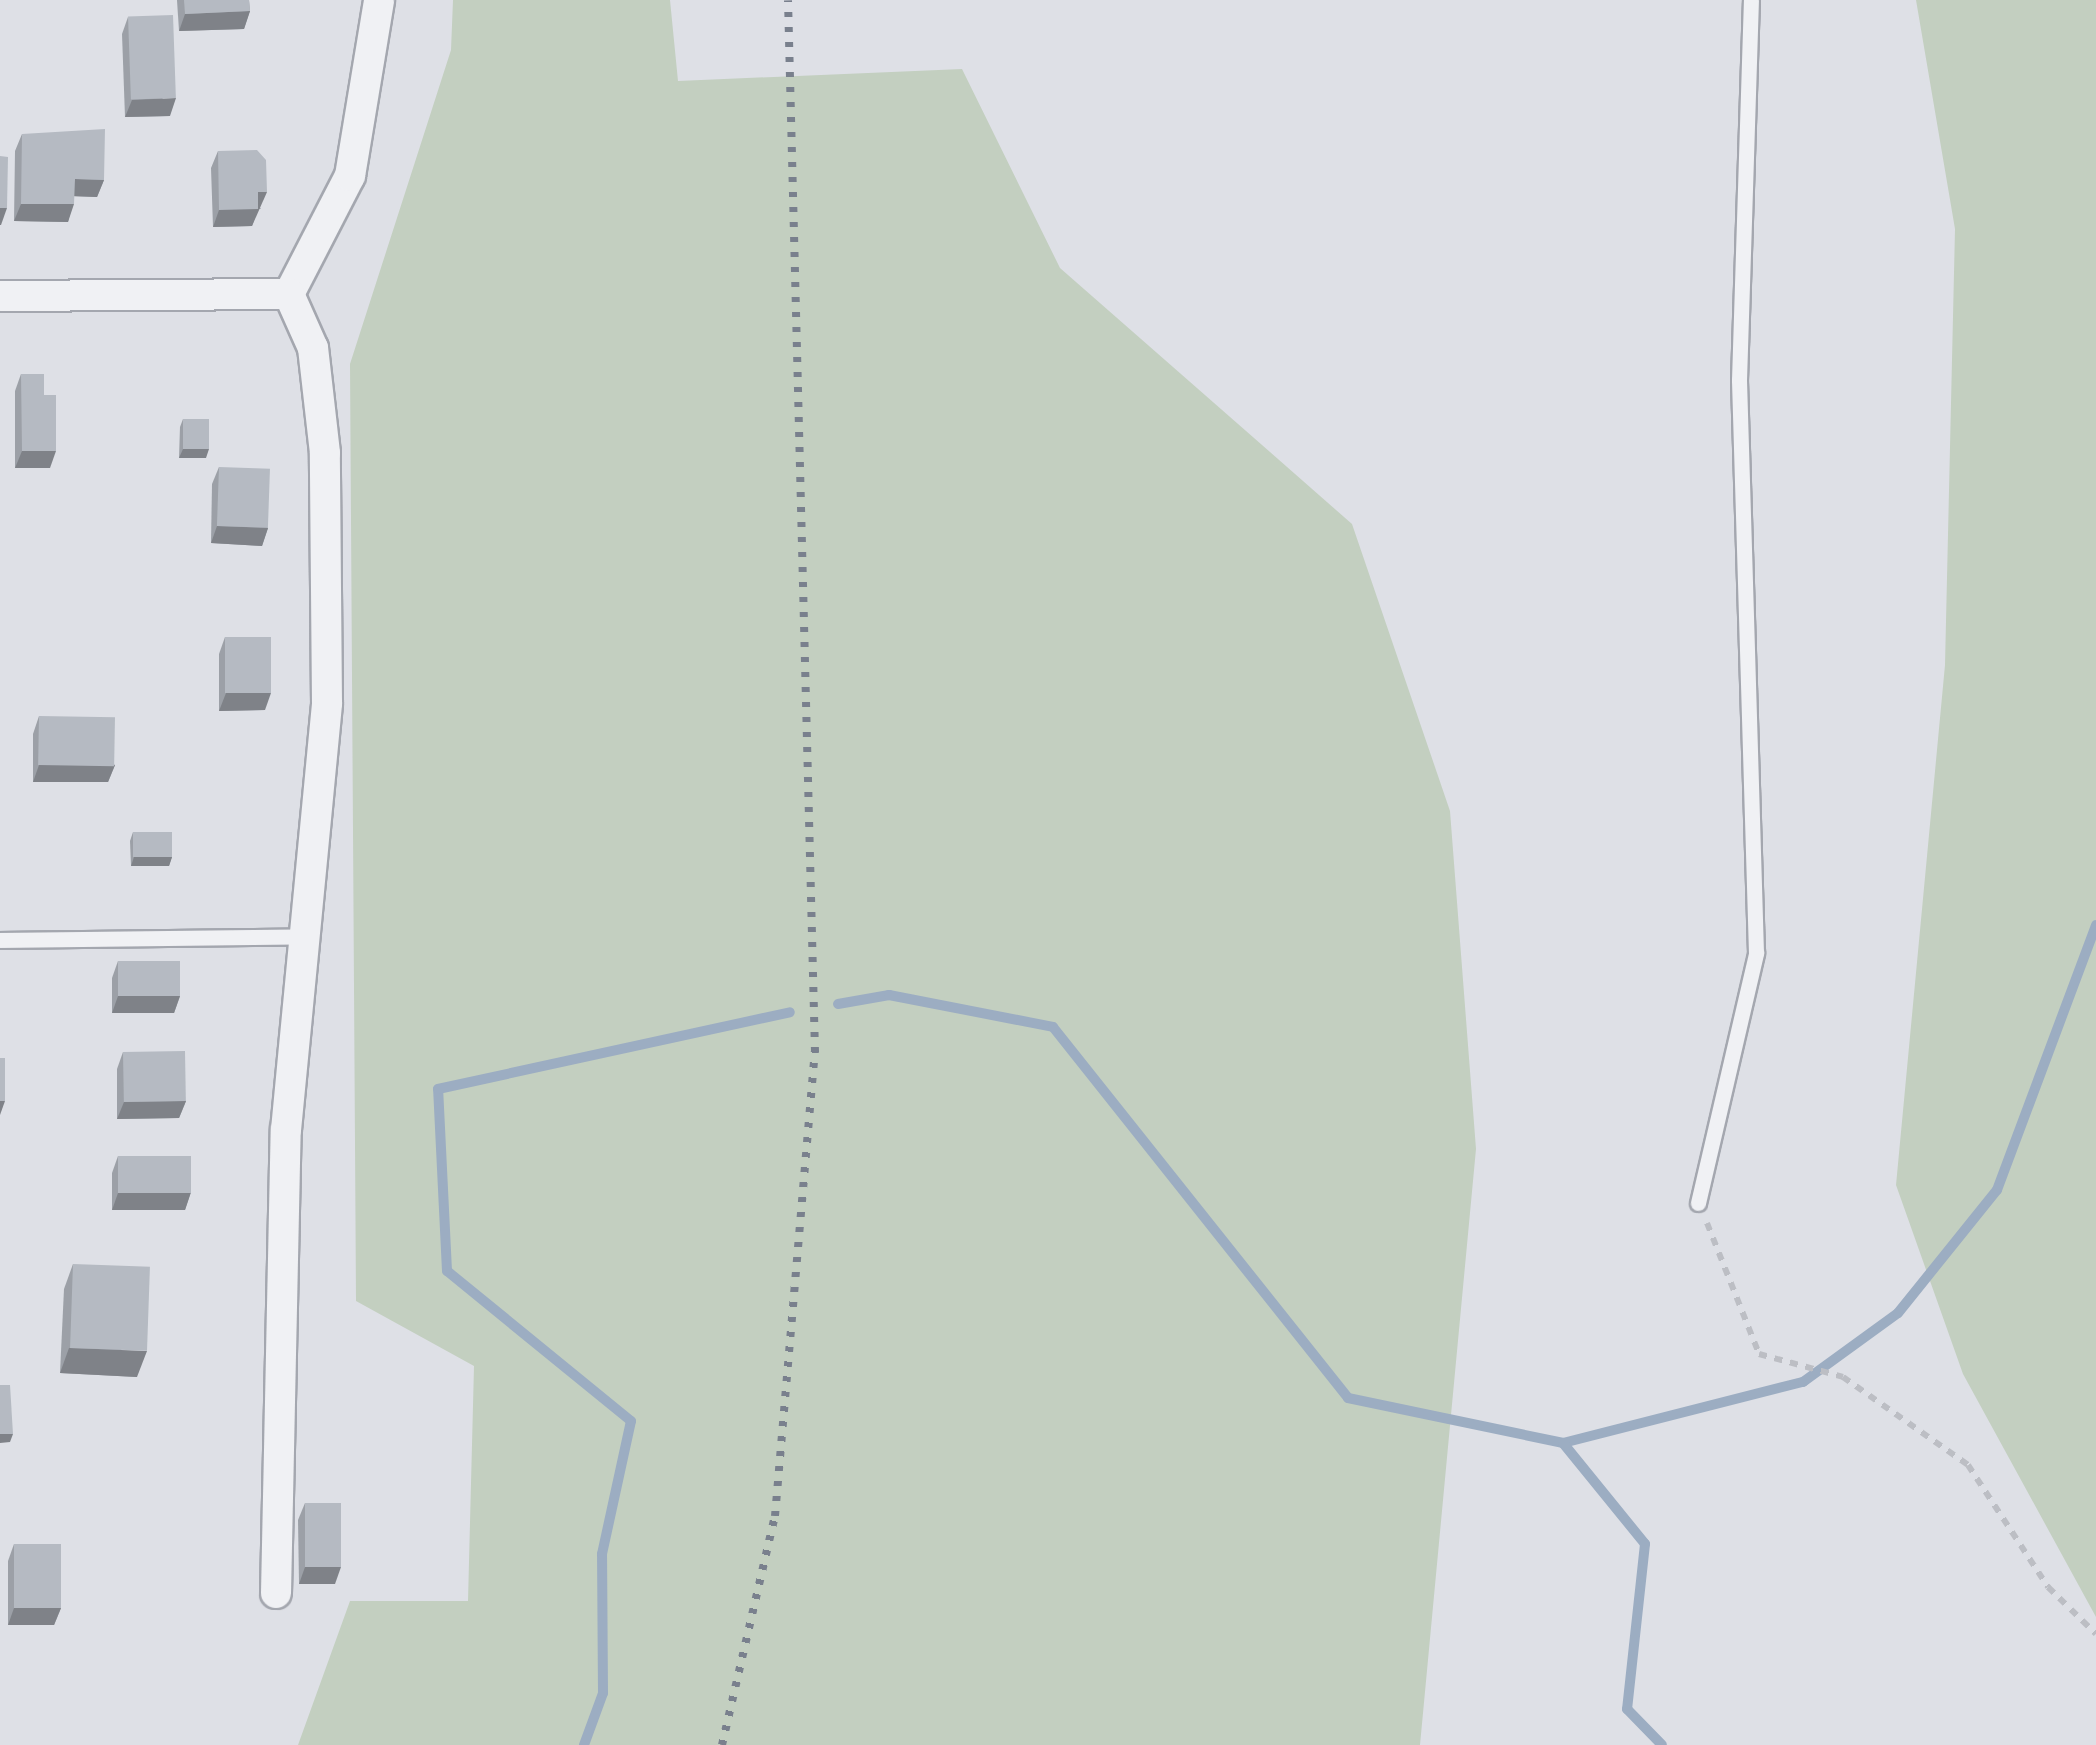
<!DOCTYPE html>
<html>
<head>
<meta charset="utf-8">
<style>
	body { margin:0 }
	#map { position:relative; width:2096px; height:1745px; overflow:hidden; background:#dee0e6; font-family:"Roboto Condensed",sans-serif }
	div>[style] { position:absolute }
	.green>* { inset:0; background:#c3cfc0 }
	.stream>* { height:10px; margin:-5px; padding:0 5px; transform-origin:5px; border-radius:5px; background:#9cadc2 }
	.path>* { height:6px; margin-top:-3px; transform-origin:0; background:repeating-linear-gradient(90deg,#bcbec4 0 8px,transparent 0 16px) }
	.roads { filter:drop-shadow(2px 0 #a4a7af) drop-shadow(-2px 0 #a4a7af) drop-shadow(0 2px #a4a7af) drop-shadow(0 -2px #a4a7af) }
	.service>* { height:15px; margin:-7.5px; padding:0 7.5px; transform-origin:7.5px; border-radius:7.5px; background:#f0f1f4 }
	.minor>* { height:30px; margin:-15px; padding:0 15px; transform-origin:15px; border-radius:15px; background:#f0f1f4 }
	.rail>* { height:8px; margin-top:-4px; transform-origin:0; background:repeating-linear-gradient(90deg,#79808d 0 5px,transparent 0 15px) }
	.wall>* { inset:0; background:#9ca0a7 }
	.shaded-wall>* { inset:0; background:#7f8288 }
	.building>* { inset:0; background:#b5bac2; transform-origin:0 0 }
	span { translate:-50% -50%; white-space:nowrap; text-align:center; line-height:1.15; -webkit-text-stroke:8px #edeff4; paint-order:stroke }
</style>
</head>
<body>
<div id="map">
	<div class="green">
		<div style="clip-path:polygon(453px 0,670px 0,678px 81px,962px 69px,1060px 268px,1352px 524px,1450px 811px,1476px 1149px,1420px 1745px,298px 1745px,350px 1601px,468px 1601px,474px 1366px,356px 1301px,350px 364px,451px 50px)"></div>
		<div style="clip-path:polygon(1916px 0,2096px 0,2096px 1617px,1963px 1374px,1896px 1185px,1945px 665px,1955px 229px)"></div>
	</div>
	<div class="stream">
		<div style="left:838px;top:1004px;width:52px;rotate:-10deg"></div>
		<div style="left:889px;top:995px;width:167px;rotate:11deg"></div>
		<div style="left:1053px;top:1027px;width:474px;rotate:51.5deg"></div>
		<div style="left:1348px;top:1398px;width:220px;rotate:11.8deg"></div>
		<div style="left:1563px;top:1443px;width:248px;rotate:-14.3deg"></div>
		<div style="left:1803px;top:1382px;width:117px;rotate:-36deg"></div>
		<div style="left:1898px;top:1313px;width:158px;rotate:-51.2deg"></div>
		<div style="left:1997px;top:1190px;width:283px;rotate:-69.5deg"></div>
		<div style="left:1563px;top:1443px;width:130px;rotate:50.9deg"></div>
		<div style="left:1645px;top:1544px;width:166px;rotate:96.2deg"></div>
		<div style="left:1627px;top:1709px;width:50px;rotate:45.8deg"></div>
		<div style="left:584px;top:1745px;width:55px;rotate:-69.9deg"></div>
		<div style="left:603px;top:1693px;width:139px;rotate:-90.4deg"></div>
		<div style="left:602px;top:1554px;width:136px;rotate:-77.7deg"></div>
		<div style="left:631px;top:1421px;width:237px;rotate:-140.8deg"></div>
		<div style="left:447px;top:1271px;width:182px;rotate:-92.8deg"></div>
		<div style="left:438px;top:1089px;width:360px;rotate:-12.3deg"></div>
	</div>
	<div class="path">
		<div style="left:1707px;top:1223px;width:141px;rotate:68.3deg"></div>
		<div style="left:1759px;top:1354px;width:87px;rotate:15.3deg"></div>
		<div style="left:1843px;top:1377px;width:153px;rotate:35.1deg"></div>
		<div style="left:1968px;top:1465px;width:146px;rotate:56.7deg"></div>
		<div style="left:2048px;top:1587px;width:67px;rotate:44.4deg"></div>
	</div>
	<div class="roads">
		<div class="service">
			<div style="left:0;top:940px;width:309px;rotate:-0.7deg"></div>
			<div style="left:1698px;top:1203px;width:257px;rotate:-76.9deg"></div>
			<div style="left:1756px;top:953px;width:573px;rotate:-91.7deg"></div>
			<div style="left:1739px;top:380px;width:380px;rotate:-88.2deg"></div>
		</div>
		<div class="minor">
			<div style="left:289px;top:294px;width:133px;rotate:-62.7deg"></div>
			<div style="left:350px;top:176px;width:178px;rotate:-80.6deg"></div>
			<div style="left:0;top:296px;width:289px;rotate:-0.4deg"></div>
			<div style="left:276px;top:1593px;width:463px;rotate:-88.8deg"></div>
			<div style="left:286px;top:1130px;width:429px;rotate:-84.5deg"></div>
			<div style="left:327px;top:703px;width:250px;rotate:-90.5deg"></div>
			<div style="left:325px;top:453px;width:106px;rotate:-96.5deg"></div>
			<div style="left:313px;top:348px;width:59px;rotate:-114deg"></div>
		</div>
	</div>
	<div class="rail">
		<div style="left:722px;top:1745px;width:235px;rotate:-77deg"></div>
		<div style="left:775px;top:1516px;width:466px;rotate:-85.1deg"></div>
		<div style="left:815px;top:1052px;width:1052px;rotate:-91.47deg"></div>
	</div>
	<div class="wall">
		<div style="clip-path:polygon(177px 0,249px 0,250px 11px,244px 29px,179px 31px)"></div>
		<div style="clip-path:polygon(128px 17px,170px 116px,125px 117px,122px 34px)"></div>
		<div style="clip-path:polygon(22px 134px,104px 180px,97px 197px,74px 196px,68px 222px,14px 221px,15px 151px)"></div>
		<div style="clip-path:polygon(218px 151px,261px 209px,258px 209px,252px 226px,213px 227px,211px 168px)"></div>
		<div style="clip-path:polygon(21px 374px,44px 395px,50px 468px,15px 468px,15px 391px)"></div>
		<div style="clip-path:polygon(183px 419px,206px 458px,179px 458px,180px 427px)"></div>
		<div style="clip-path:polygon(219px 467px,268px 528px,262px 546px,211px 543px,212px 484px)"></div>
		<div style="clip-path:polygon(225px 637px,265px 710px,219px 711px,219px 654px)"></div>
		<div style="clip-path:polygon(39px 716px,115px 765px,108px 782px,33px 782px,33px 734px)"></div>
		<div style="clip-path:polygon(133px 832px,172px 857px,169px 866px,131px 866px,130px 841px)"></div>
		<div style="clip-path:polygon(118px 961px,180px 996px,174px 1013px,112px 1013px,112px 978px)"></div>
		<div style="clip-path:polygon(123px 1052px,186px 1101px,179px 1118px,117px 1119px,117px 1069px)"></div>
		<div style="clip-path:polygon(118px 1156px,191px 1192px,185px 1210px,112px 1210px,112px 1173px)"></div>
		<div style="clip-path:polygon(73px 1264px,137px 1377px,60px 1373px,64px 1289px)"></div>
		<div style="clip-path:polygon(305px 1503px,335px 1584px,299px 1584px,298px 1520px)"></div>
		<div style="clip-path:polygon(14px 1544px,61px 1608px,54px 1625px,8px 1625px,8px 1561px)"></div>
	</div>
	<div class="shaded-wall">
		<div style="clip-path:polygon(250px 11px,244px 29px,179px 31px,185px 14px)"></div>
		<div style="clip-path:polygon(176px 98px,170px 116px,125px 117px,132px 100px)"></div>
		<div style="clip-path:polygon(75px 179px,104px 180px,97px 197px,68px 196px)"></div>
		<div style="clip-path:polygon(258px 192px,267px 192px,252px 226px,213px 227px,219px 210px)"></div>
		<div style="clip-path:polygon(21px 204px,74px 204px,68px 222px,14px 221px)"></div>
		<div style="clip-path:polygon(0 208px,7px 208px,1px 225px,0 225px)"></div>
		<div style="clip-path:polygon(183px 449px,209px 449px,206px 458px,179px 458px)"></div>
		<div style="clip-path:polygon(22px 451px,56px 451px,50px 468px,15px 468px)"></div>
		<div style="clip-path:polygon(217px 526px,268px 528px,262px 546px,211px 543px)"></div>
		<div style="clip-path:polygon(226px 693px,271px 693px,265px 710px,219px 711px)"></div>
		<div style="clip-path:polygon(39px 765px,115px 765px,108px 782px,33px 782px)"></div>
		<div style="clip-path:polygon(134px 857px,172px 857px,169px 866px,131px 866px)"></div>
		<div style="clip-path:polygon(118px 996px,180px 996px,174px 1013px,112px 1013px)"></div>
		<div style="clip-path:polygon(0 1101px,5px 1101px,0 1115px)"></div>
		<div style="clip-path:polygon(186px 1101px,179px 1118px,117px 1119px,124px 1102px)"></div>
		<div style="clip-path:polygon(191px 1192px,185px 1210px,112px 1210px,118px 1193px)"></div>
		<div style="clip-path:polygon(69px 1348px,147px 1351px,137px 1377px,60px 1373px)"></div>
		<div style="clip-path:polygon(0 1434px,13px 1434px,10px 1442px,0 1443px)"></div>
		<div style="clip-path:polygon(305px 1567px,341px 1567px,335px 1584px,299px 1584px)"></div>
		<div style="clip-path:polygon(14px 1608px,61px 1608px,54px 1625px,8px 1625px)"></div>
	</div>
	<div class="building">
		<div style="clip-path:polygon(184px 0,249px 0,250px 11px,185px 14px)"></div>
		<div style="left:173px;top:15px;width:83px;height:45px;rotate:88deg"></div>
		<div style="clip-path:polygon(105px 129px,104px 180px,75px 179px,74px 204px,21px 204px,22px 134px)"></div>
		<div style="clip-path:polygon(257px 150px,266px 160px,267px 192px,258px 192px,258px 209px,219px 210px,218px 151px)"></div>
		<div style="clip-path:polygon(0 156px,8px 157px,7px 208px,0 208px)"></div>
		<div style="clip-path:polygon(21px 374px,44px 374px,44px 395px,56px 395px,56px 451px,22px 451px)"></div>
		<div style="left:183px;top:419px;width:26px;height:30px"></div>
		<div style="left:219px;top:467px;width:51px;height:59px;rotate:2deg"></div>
		<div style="left:225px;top:637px;width:46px;height:56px"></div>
		<div style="left:39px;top:716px;width:76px;height:49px;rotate:1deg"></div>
		<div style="left:133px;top:832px;width:39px;height:25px"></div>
		<div style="left:118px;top:961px;width:62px;height:35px"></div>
		<div style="left:185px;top:1051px;width:50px;height:62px;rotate:89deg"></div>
		<div style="left:0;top:1058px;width:5px;height:43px"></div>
		<div style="left:118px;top:1156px;width:73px;height:37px"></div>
		<div style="left:73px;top:1264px;width:77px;height:84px;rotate:2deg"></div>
		<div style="clip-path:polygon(0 1385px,10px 1385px,13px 1434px,0 1434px)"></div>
		<div style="left:305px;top:1503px;width:36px;height:64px"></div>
		<div style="left:14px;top:1544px;width:47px;height:64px"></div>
	</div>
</div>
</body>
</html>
